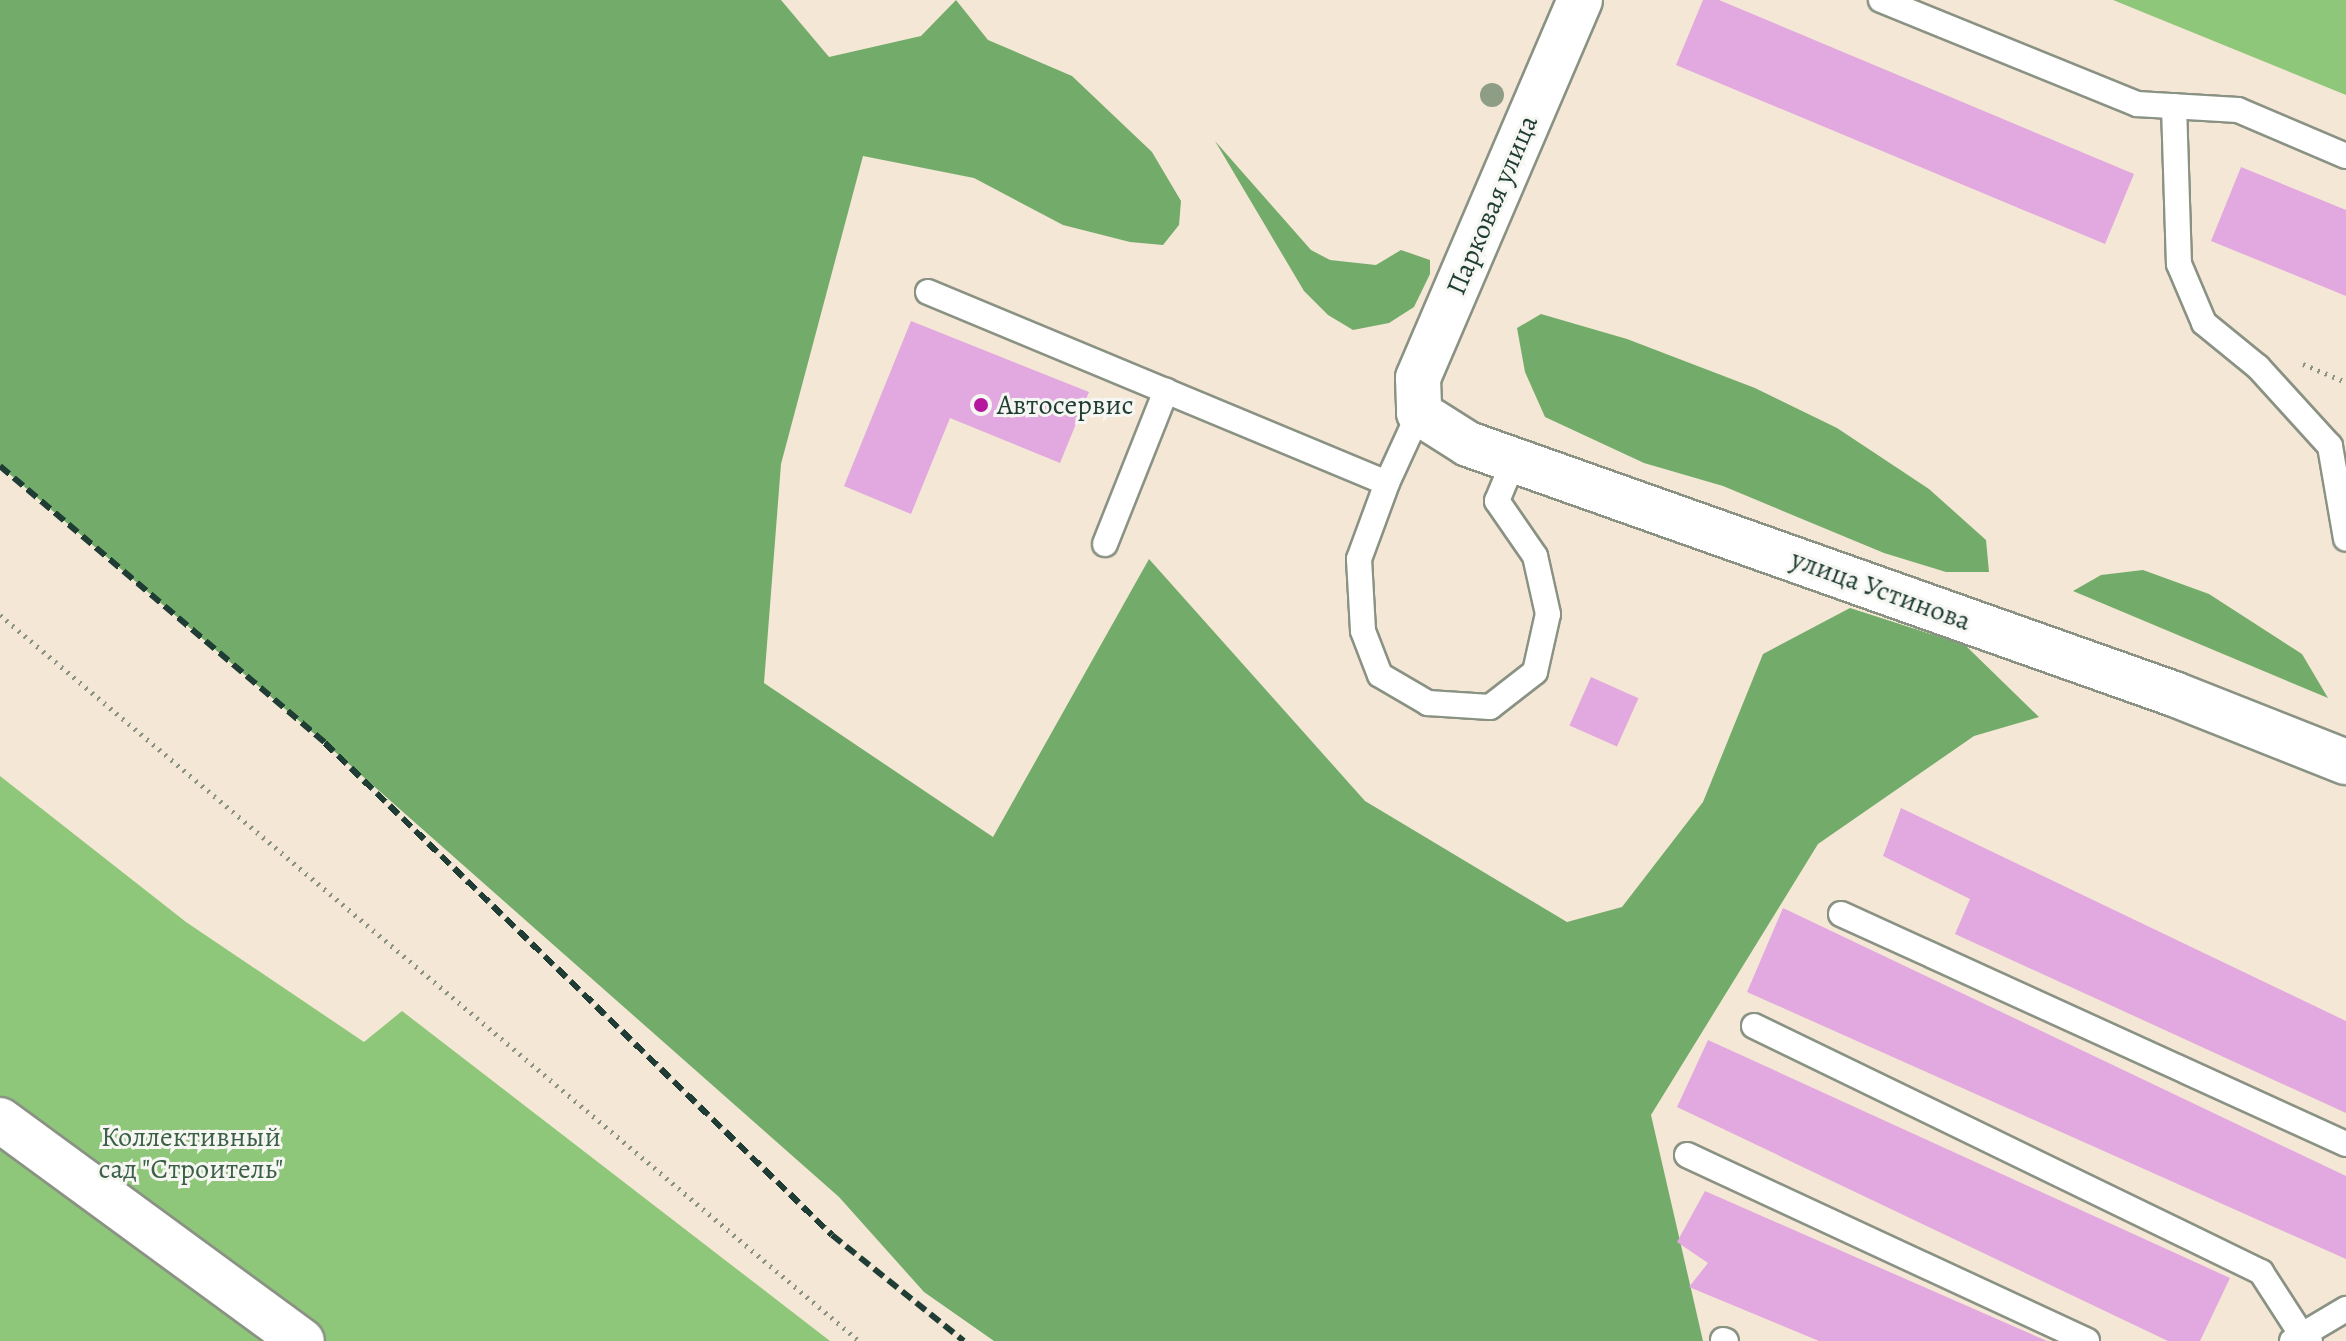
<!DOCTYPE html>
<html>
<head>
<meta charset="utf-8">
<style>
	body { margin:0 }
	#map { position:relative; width:2346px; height:1341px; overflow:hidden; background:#f4e7d5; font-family:Alegreya,serif }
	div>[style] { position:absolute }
	.green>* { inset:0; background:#8fc77a }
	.forest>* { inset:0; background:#73ac6a }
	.building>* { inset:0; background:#e1a9df; transform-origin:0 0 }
	.path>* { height:5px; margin-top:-2.5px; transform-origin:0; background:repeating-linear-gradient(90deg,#8a9284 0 2px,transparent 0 8px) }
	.roads { filter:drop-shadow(2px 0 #8a9284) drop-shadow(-2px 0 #8a9284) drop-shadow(0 2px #8a9284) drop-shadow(0 -2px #8a9284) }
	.lane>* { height:24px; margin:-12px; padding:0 12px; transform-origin:12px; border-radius:12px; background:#fff }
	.street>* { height:44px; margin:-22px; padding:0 22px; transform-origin:22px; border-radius:22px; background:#fff }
	.secondary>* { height:44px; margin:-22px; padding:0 22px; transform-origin:22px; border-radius:22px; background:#fff }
	.rail>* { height:6px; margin-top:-3px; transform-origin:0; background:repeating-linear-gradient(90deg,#1f3d34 0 12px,transparent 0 18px) }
	.trees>* { width:24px; height:24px; margin:-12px; border-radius:50%; background:#8e9d86 }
	.dots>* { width:22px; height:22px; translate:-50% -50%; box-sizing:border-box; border:4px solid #f6f6f2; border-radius:50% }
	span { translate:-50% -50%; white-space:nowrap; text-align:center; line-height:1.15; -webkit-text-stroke:6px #f6f6f2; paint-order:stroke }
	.street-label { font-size:28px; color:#1f3d34 }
	.poi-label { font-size:28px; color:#1f3d34 }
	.left { translate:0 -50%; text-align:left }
	.park-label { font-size:28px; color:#3b6046 }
</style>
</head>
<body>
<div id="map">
	<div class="green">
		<div style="clip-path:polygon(2113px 0,2346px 0,2346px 95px)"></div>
		<div style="clip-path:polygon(0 776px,186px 922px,364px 1042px,402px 1011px,830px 1341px,0 1341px)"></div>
	</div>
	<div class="forest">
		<div style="clip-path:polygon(0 0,781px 0,829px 57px,921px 36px,956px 0,988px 40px,1072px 76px,1152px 152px,1181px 201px,1179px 225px,1163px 245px,1130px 242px,1063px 225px,974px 178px,863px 156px,781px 464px,764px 683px,993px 837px,1149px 559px,1365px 801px,1567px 922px,1622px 907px,1703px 802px,1763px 654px,1850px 608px,1965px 645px,2039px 717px,1974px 736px,1818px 844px,1651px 1115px,1703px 1341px,994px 1341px,924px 1292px,839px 1197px,325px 743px,0 466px)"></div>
		<div style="clip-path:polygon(1215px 141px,1311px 250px,1330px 260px,1376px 265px,1401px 250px,1430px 260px,1430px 274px,1414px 307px,1389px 323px,1353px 330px,1328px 315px,1304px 291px)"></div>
		<div style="clip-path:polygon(1541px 314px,1627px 339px,1755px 388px,1837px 428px,1929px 489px,1986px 540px,1989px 572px,1946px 572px,1884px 553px,1723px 486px,1644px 463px,1545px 417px,1525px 372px,1517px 328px)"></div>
		<div style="clip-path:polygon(2143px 570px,2209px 594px,2302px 654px,2328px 698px,2073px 591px,2101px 575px)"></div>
	</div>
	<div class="building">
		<div style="clip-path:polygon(1703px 0,1719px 0,2134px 174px,2105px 244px,1676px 65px)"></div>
		<div style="clip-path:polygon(2241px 167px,2346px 210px,2346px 296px,2211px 241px)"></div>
		<div style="clip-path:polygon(911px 321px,1089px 392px,1060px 463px,950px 418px,911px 514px,844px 486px)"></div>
		<div style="left:1591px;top:677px;width:52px;height:53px;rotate:24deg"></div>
		<div style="clip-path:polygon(1901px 808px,2346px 1021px,2346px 1113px,1955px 934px,1970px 899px,1883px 856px)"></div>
		<div style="clip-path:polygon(1783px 908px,2346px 1176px,2346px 1259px,1747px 992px)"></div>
		<div style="clip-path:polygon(1708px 1040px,2230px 1278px,2200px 1341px,2168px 1341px,1677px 1107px)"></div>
		<div style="clip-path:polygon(1705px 1191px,2047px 1341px,1819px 1341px,1689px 1287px,1708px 1263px,1677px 1242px)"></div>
	</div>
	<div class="path">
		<div style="left:2303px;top:364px;width:47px;rotate:22.7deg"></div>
		<div style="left:0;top:615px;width:1125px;rotate:40.2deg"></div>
	</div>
	<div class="roads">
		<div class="lane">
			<div style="left:1881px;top:0;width:276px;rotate:22.1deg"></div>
			<div style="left:2137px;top:104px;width:101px;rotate:3.4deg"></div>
			<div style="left:2238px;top:110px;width:117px;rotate:23.1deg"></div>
			<div style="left:2174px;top:106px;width:158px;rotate:88.2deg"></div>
			<div style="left:2179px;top:264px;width:64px;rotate:67deg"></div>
			<div style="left:2204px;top:323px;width:70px;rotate:39.2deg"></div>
			<div style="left:2258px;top:367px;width:107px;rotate:47.7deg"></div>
			<div style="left:2330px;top:446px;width:94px;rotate:80.2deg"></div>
			<div style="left:928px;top:292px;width:497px;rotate:22.6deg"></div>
			<div style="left:1419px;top:413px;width:77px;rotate:114.6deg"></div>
			<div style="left:1387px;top:483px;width:81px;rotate:110.2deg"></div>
			<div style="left:1359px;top:559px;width:72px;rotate:86.8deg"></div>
			<div style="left:1363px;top:631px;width:47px;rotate:68.9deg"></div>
			<div style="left:1380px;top:675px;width:56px;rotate:30.3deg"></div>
			<div style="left:1428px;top:703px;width:62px;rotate:3.7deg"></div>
			<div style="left:1490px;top:707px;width:57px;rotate:-37.9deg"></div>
			<div style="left:1535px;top:672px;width:59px;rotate:-77.4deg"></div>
			<div style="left:1548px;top:614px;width:59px;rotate:-102.6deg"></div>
			<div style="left:1535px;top:556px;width:67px;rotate:-124.6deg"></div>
			<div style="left:1497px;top:501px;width:44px;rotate:-67.5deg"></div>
			<div style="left:1105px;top:544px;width:165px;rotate:-68.3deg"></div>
			<div style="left:1841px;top:914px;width:555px;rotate:24.49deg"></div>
			<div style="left:1754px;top:1026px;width:564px;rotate:25.88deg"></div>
			<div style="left:2261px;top:1272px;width:77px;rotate:57.1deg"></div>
			<div style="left:2303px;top:1337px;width:8px;rotate:30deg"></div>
			<div style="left:1687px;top:1155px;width:441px;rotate:24.9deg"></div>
			<div style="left:1723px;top:1340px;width:3px;rotate:18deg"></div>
			<div style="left:2292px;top:1341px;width:63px;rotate:-30.7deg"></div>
		</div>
		<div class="street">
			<div style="left:0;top:1120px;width:374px;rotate:36.2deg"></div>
		</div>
		<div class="secondary">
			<div style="left:1580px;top:0;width:411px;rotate:113.2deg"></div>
			<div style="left:1418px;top:378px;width:35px;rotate:88deg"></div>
			<div style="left:1419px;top:413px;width:58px;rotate:32.3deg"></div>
			<div style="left:1468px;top:444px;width:749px;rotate:19.5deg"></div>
			<div style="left:2174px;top:694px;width:185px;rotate:21.6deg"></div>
		</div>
	</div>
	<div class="rail">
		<div style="left:0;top:466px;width:427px;rotate:40.4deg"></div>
		<div style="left:325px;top:743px;width:706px;rotate:44.14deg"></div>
		<div style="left:832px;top:1235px;width:169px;rotate:38.8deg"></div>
	</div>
	<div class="trees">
		<div style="left:1492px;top:95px"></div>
	</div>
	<div class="dots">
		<div style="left:981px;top:405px;background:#b5179e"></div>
	</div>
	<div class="street-label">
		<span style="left:1492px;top:205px;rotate:-67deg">Парковая улица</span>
		<span style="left:1881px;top:590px;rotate:20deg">улица Устинова</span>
	</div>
	<div class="poi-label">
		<span class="left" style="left:997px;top:405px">Автосервис</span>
	</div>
	<div class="park-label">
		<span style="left:191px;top:1153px">Коллективный<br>сад "Строитель"</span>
	</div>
</div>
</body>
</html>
